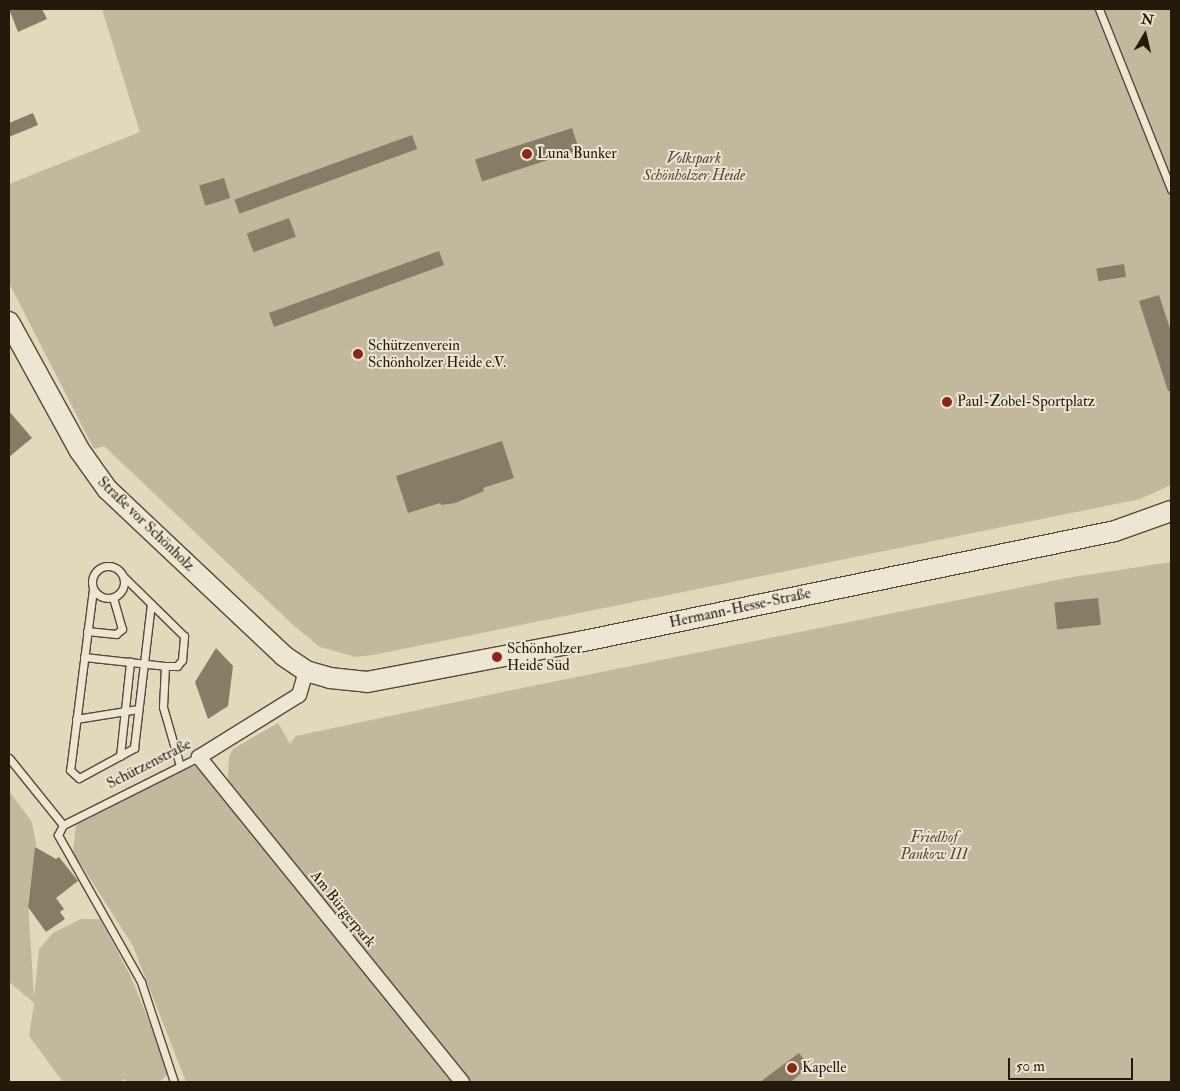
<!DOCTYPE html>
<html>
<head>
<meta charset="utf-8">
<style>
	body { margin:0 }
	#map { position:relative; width:1180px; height:1091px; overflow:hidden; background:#e1d9bb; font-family:"IM FELL Double Pica",serif }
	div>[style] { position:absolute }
	.green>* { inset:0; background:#c1b89d }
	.building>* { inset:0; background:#877d66; transform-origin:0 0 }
	.roads { filter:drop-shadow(1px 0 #544936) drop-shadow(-1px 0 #544936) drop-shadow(0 1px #544936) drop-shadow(0 -1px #544936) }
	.lane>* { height:7px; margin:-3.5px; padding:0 3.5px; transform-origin:3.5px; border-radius:3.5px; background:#ece6d3 }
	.lane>.ring { margin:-3.5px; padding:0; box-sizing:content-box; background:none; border:7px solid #ece6d3; border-radius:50% }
	.street>* { height:14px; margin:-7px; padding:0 7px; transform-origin:7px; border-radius:7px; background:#ece6d3 }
	.secondary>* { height:20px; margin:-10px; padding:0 10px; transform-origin:10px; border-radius:10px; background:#ece6d3 }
	.dots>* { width:14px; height:14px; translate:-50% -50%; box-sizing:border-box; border:2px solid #ece6d3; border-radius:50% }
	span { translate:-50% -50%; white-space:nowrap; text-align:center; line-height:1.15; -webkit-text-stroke:4px #ece6d3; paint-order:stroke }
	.poi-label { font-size:15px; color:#25190a }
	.left { translate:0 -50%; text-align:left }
	.park-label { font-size:15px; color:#544936; font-style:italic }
	.street-label { font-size:15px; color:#25190a }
	.frame { position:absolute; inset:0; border:10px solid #25190a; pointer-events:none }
	.north { position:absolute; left:1120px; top:10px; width:50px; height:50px; -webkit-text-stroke:4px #ece6d3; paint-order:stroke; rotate:9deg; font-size:14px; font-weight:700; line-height:20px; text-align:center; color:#25190a }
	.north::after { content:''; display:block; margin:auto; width:18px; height:22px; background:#25190a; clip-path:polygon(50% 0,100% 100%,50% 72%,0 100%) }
	.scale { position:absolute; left:1008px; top:1058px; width:125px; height:22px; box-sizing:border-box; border:2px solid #25190a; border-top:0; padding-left:6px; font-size:15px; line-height:18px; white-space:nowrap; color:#25190a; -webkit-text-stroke:4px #ece6d3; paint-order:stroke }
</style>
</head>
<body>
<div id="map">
	<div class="green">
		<div style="clip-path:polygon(102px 9px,1171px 9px,1171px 485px,1140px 499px,373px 655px,356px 657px,320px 647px,292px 624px,104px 446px,94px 449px,9px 283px,9px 184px,140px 132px)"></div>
		<div style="clip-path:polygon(1171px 562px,1171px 1082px,471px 1082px,229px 784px,228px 778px,229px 757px,233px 749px,278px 723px,290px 744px,296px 736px,527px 687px,1067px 578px)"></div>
		<div style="clip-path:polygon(191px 765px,206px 772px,453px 1082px,186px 1082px,133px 946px,73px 852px,76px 825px)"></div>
		<div style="clip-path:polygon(9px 791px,32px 822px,36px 844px,28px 901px,34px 998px,39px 949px,53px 933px,81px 919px,100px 919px,130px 975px,159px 1046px,167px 1075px,159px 1082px,129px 1082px,124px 1079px,120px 1082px,63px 1082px,29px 1036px,34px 1003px,9px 982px)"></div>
	</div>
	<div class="building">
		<div style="clip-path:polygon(9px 9px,42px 9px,47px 19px,18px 32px)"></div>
		<div style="clip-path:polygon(33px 113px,38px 125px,9px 137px,9px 123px)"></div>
		<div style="left:572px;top:128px;width:23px;height:102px;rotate:72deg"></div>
		<div style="left:412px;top:135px;width:15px;height:189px;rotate:70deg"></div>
		<div style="left:224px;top:178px;width:21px;height:26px;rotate:73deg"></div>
		<div style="left:289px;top:218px;width:20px;height:45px;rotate:70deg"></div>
		<div style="left:439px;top:251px;width:15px;height:181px;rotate:70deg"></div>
		<div style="left:1124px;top:264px;width:13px;height:28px;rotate:81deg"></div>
		<div style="clip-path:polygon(1159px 295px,1171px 332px,1171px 391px,1168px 391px,1139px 301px)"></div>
		<div style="clip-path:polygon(9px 411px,32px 438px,9px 457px)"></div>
		<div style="clip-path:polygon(502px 441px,514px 478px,483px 488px,484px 491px,455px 503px,441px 505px,440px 503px,408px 513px,396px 476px)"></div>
		<div style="left:1098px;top:598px;width:27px;height:44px;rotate:84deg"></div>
		<div style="clip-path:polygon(216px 648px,233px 666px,228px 706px,208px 719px,195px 682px)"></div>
		<div style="clip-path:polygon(35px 847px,56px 859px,59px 857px,78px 881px,56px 898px,64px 909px,60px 912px,65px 919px,46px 932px,28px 907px)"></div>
		<div style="clip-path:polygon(799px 1053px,809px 1066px,791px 1082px,760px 1082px)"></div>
	</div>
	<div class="roads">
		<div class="lane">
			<div style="left:1099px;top:9px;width:194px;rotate:68.2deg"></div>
			<div class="ring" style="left:92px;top:566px;width:25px;height:25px"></div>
			<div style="left:93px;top:589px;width:182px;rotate:97.2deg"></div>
			<div style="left:70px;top:770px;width:12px;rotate:42deg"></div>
			<div style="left:79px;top:778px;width:63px;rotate:-28.6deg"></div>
			<div style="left:134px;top:748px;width:145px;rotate:-83.3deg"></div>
			<div style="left:87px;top:631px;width:29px;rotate:6deg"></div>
			<div style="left:116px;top:634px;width:8px;rotate:-40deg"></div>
			<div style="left:122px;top:629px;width:33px;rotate:-106deg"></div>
			<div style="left:84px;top:657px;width:81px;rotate:6.3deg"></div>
			<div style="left:165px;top:666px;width:12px"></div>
			<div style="left:177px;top:666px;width:8px;rotate:-50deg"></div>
			<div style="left:182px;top:660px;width:24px;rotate:-85deg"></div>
			<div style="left:184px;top:636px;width:84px;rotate:-135.5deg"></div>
			<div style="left:165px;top:666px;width:41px;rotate:92.8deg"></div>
			<div style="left:163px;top:707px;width:61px;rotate:73.9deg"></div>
			<div style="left:76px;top:719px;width:63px;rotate:-9.2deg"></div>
			<div style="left:120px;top:756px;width:95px;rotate:-83.9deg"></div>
			<div style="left:9px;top:758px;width:86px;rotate:51.1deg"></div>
			<div style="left:63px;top:825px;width:152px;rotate:-26.6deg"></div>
			<div style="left:63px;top:825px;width:11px;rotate:117deg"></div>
			<div style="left:58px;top:835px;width:169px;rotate:60.5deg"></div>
			<div style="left:141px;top:982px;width:105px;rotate:71.7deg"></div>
		</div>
		<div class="street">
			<div style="left:306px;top:671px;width:25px;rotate:106deg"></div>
			<div style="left:299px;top:695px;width:118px;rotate:148.2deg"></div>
			<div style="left:199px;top:757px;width:418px;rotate:51deg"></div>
		</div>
		<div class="secondary">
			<div style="left:9px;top:322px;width:147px;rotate:61.2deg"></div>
			<div style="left:80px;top:451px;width:47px;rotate:54.6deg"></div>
			<div style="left:107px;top:489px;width:243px;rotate:43.3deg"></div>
			<div style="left:284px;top:656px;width:27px;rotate:34deg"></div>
			<div style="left:306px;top:671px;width:25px;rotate:16deg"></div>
			<div style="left:330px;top:678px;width:37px;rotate:6deg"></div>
			<div style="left:367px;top:682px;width:216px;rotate:-10.7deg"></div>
			<div style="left:579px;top:642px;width:547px;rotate:-11.7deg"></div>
			<div style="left:1115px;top:531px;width:59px;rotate:-19.7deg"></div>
		</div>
	</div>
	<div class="dots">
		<div style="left:527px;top:154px;background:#8f2418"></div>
		<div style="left:358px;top:354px;background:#8f2418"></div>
		<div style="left:947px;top:402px;background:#8f2418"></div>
		<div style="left:497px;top:657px;background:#8f2418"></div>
		<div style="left:792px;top:1068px;background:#8f2418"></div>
	</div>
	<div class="poi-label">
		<span class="left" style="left:537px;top:154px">Luna Bunker</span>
		<span class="left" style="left:368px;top:354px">Schützenverein<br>Schönholzer Heide e.V.</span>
		<span class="left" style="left:957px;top:402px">Paul-Zobel-Sportplatz</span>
		<span class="left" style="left:507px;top:657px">Schönholzer<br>Heide Süd</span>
		<span class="left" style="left:802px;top:1068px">Kapelle</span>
	</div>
	<div class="park-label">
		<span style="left:694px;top:167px">Volkspark<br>Schönholzer Heide</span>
		<span style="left:934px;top:846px">Friedhof<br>Pankow III</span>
	</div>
	<div class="street-label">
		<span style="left:146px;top:524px;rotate:44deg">Straße vor Schönholz</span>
		<span style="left:740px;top:608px;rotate:-12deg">Hermann-Hesse-Straße</span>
		<span style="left:149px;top:764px;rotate:-27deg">Schützenstraße</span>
		<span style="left:343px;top:909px;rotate:51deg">Am Bürgerpark</span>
	</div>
	<div class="frame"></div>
	<div class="north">N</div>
	<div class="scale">50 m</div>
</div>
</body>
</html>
